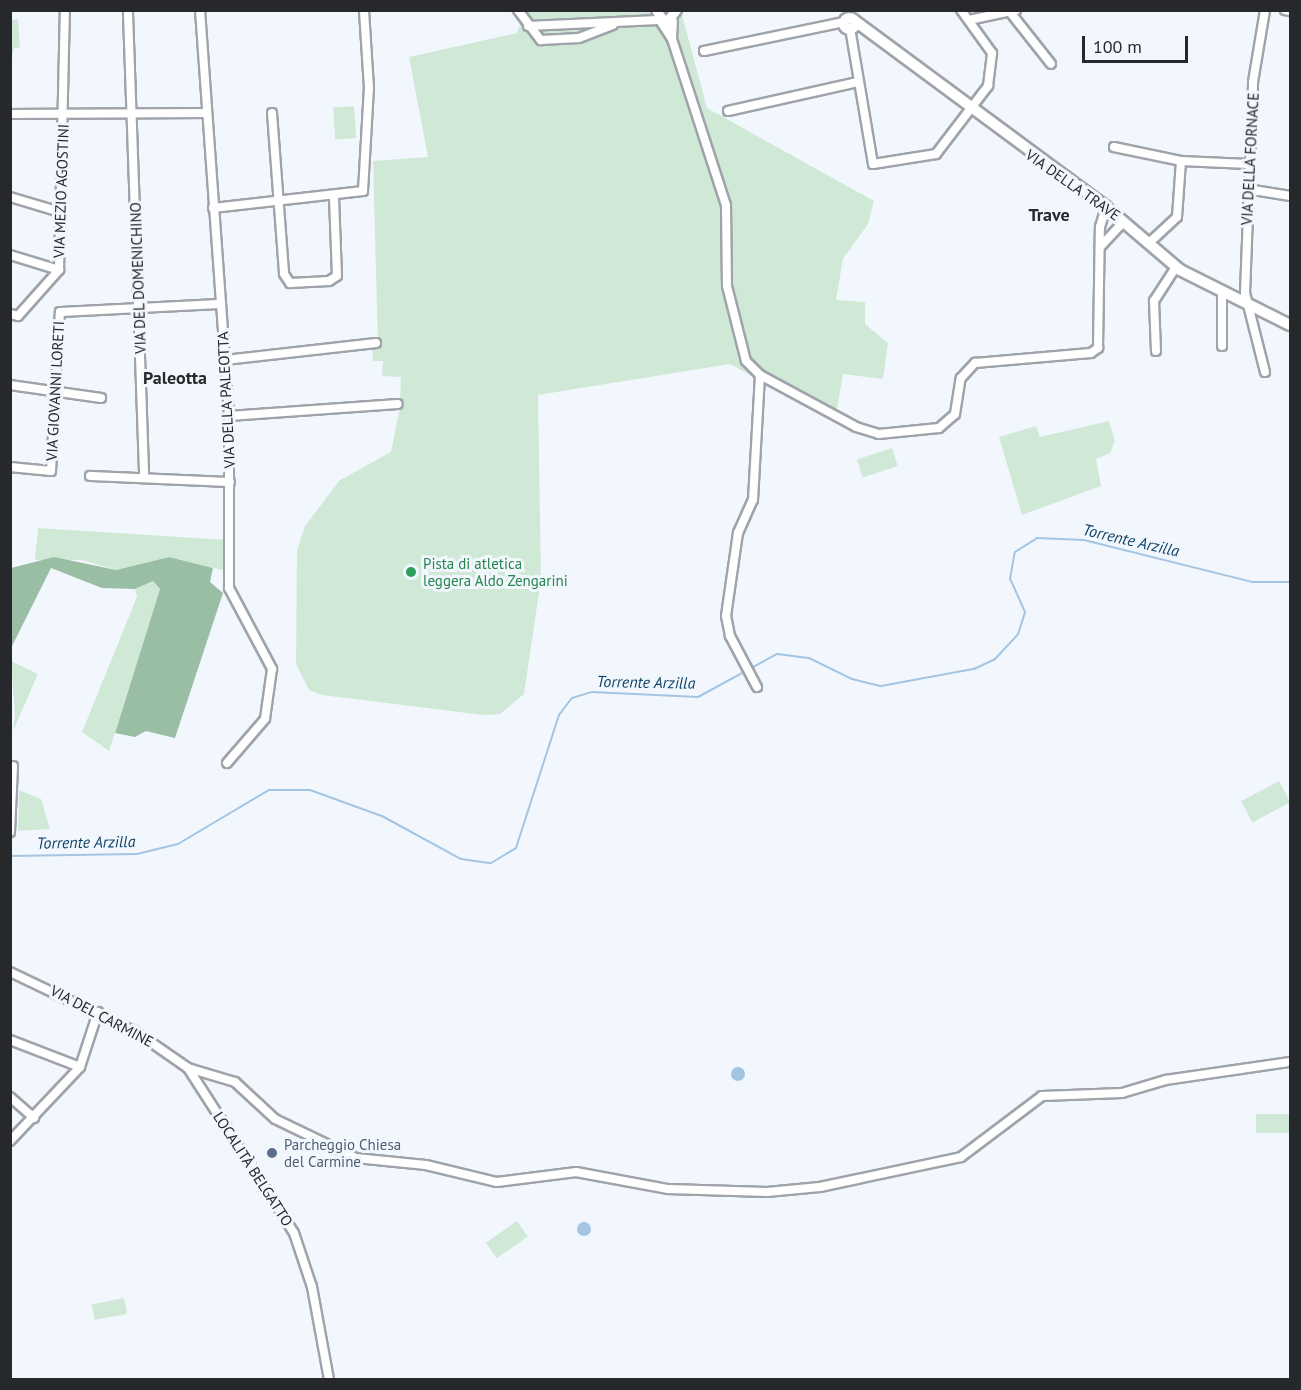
<!DOCTYPE html>
<html>
<head>
<meta charset="utf-8">
<style>
	body { margin:0 }
	#map { position:relative; width:1301px; height:1390px; overflow:hidden; background:#f2f7fe; font-family:"PT Sans",sans-serif }
	div>[style] { position:absolute }
	.green>* { inset:0; background:#d0e9d7; transform-origin:0 0 }
	.forest>* { inset:0; background:#99bea4 }
	.water>* { inset:0; background:#a4c5e1 }
	.round { border-radius:50% }
	.stream>* { height:2px; margin:-1px; padding:0 1px; transform-origin:1px; border-radius:1px; background:#a4c5e1 }
	.roads { filter:drop-shadow(2px 0 #9fa3aa) drop-shadow(-2px 0 #9fa3aa) drop-shadow(0 2px #9fa3aa) drop-shadow(0 -2px #9fa3aa) }
	.minor>* { height:8px; margin:-4px; padding:0 4px; transform-origin:4px; border-radius:4px; background:#fff }
	.tertiary>* { height:9px; margin:-4.5px; padding:0 4.5px; transform-origin:4.5px; border-radius:4.5px; background:#fff }
	.secondary>* { height:10px; margin:-5px; padding:0 5px; transform-origin:5px; border-radius:5px; background:#fff }
	.secondary>.ring { margin:-5px; padding:0; box-sizing:content-box; background:none; border:10px solid #fff; border-radius:50% }
	.dots>* { width:16px; height:16px; translate:-50% -50%; box-sizing:border-box; border:3px solid #f2f7fe; border-radius:50% }
	span { translate:-50% -50%; white-space:nowrap; text-align:center; line-height:1.15; -webkit-text-stroke:6px #f2f7fe; paint-order:stroke }
	.street-label { font-size:15px; color:#26282b }
	.leisure-label { font-size:15px; color:#27864d }
	.left { translate:0 -50%; text-align:left }
	.service-label { font-size:15px; color:#4e5e75 }
	.water-label { font-size:16px; color:#0e4368; font-style:italic }
	.quarter-label { font-size:18px; color:#26282b; font-weight:700 }
	.frame { position:absolute; inset:0; border:12px solid #26282b; pointer-events:none }
	.scale { position:absolute; left:1082px; top:36px; width:106px; height:27px; box-sizing:border-box; border:3px solid #26282b; border-top:0; padding-left:8px; font-size:18px; line-height:21px; white-space:nowrap; color:#26282b; -webkit-text-stroke:4px #f2f7fe; paint-order:stroke }
</style>
</head>
<body>
<div id="map">
	<div class="green">
		<div style="clip-path:polygon(525px 11px,681px 11px,707px 108px,874px 201px,868px 224px,843px 259px,836px 300px,865px 302px,865px 324px,888px 343px,883px 379px,843px 374px,836px 414px,781px 381px,760px 372px,755px 378px,730px 364px,538px 395px,541px 579px,524px 694px,500px 714px,483px 715px,322px 695px,309px 690px,296px 664px,297px 550px,305px 526px,340px 480px,391px 452px,400px 407px,401px 377px,382px 376px,383px 361px,373px 361px,372px 346px,378px 346px,373px 161px,428px 157px,409px 57px,517px 33px)"></div>
		<div style="clip-path:polygon(18px 19px,20px 48px,14px 48px,11px 62px,11px 20px)"></div>
		<div style="left:354px;top:106px;width:32px;height:21px;rotate:86deg"></div>
		<div style="clip-path:polygon(1109px 421px,1115px 441px,1110px 453px,1096px 459px,1101px 486px,1022px 515px,999px 437px,1036px 426px,1040px 437px)"></div>
		<div style="left:892px;top:448px;width:19px;height:37px;rotate:72deg"></div>
		<div style="clip-path:polygon(38px 528px,228px 540px,226px 571px,169px 557px,116px 570px,82px 560px,35px 560px)"></div>
		<div style="clip-path:polygon(153px 581px,160px 589px,109px 751px,82px 732px,137px 597px,135px 589px)"></div>
		<div style="clip-path:polygon(11px 661px,38px 674px,13px 731px,15px 714px)"></div>
		<div style="left:1279px;top:781px;width:24px;height:43px;rotate:62deg"></div>
		<div style="clip-path:polygon(19px 790px,41px 799px,50px 829px,18px 831px)"></div>
		<div style="left:1290px;top:1114px;width:19px;height:34px;rotate:90deg"></div>
		<div style="left:517px;top:1221px;width:19px;height:38px;rotate:55deg"></div>
		<div style="left:124px;top:1298px;width:16px;height:33px;rotate:79deg"></div>
	</div>
	<div class="forest">
		<div style="clip-path:polygon(54px 557px,116px 570px,169px 557px,213px 568px,210px 582px,223px 593px,175px 738px,146px 731px,135px 737px,115px 733px,160px 589px,153px 581px,135px 589px,102px 588px,51px 568px,11px 648px,11px 568px)"></div>
	</div>
	<div class="water">
		<div class="round" style="left:731px;top:1067px;width:14px;height:14px"></div>
		<div class="round" style="left:577px;top:1222px;width:14px;height:14px"></div>
	</div>
	<div class="stream">
		<div style="left:10px;top:856px;width:127px;rotate:-0.9deg"></div>
		<div style="left:137px;top:854px;width:42px;rotate:-13.7deg"></div>
		<div style="left:178px;top:844px;width:106px;rotate:-30.7deg"></div>
		<div style="left:269px;top:790px;width:41px"></div>
		<div style="left:310px;top:790px;width:77px;rotate:19.9deg"></div>
		<div style="left:382px;top:816px;width:90px;rotate:28.6deg"></div>
		<div style="left:461px;top:859px;width:30px;rotate:8deg"></div>
		<div style="left:491px;top:863px;width:29px;rotate:-31deg"></div>
		<div style="left:516px;top:848px;width:140px;rotate:-72.1deg"></div>
		<div style="left:559px;top:715px;width:21px;rotate:-53deg"></div>
		<div style="left:572px;top:698px;width:21px;rotate:-17deg"></div>
		<div style="left:592px;top:692px;width:106px;rotate:2.7deg"></div>
		<div style="left:698px;top:697px;width:90px;rotate:-28.6deg"></div>
		<div style="left:777px;top:654px;width:32px;rotate:7deg"></div>
		<div style="left:809px;top:658px;width:48px;rotate:26deg"></div>
		<div style="left:852px;top:679px;width:30px;rotate:14deg"></div>
		<div style="left:881px;top:686px;width:95px;rotate:-10.4deg"></div>
		<div style="left:974px;top:669px;width:23px;rotate:-25deg"></div>
		<div style="left:995px;top:659px;width:34px;rotate:-47deg"></div>
		<div style="left:1018px;top:634px;width:23px;rotate:-72deg"></div>
		<div style="left:1025px;top:612px;width:36px;rotate:-114deg"></div>
		<div style="left:1010px;top:579px;width:27px;rotate:-80deg"></div>
		<div style="left:1015px;top:552px;width:26px;rotate:-32deg"></div>
		<div style="left:1037px;top:538px;width:47px;rotate:2.4deg"></div>
		<div style="left:1084px;top:540px;width:173px;rotate:14deg"></div>
		<div style="left:1252px;top:582px;width:38px"></div>
	</div>
	<div class="roads">
		<div class="minor">
			<div style="left:200px;top:10px;width:407px;rotate:85.9deg"></div>
			<div style="left:229px;top:416px;width:172px;rotate:90deg"></div>
			<div style="left:229px;top:588px;width:92px;rotate:62deg"></div>
			<div style="left:272px;top:669px;width:50px;rotate:98deg"></div>
			<div style="left:265px;top:719px;width:58px;rotate:130.8deg"></div>
			<div style="left:518px;top:10px;width:38px;rotate:53deg"></div>
			<div style="left:541px;top:40px;width:38px;rotate:-3deg"></div>
			<div style="left:579px;top:38px;width:36px;rotate:-21deg"></div>
			<div style="left:1285px;top:10px;width:5px;rotate:11deg"></div>
			<div style="left:1010px;top:12px;width:66px;rotate:51.7deg"></div>
			<div style="left:128px;top:13px;width:465px;rotate:88deg"></div>
			<div style="left:969px;top:20px;width:48px;rotate:-12deg"></div>
			<div style="left:661px;top:22px;width:20px;rotate:57deg"></div>
			<div style="left:672px;top:39px;width:175px;rotate:72deg"></div>
			<div style="left:726px;top:205px;width:81px;rotate:89.3deg"></div>
			<div style="left:727px;top:286px;width:77px;rotate:75.8deg"></div>
			<div style="left:746px;top:361px;width:20px;rotate:45deg"></div>
			<div style="left:760px;top:375px;width:109px;rotate:28.4deg"></div>
			<div style="left:856px;top:427px;width:24px;rotate:17deg"></div>
			<div style="left:879px;top:434px;width:60px;rotate:-5.7deg"></div>
			<div style="left:939px;top:428px;width:21px;rotate:-41deg"></div>
			<div style="left:955px;top:414px;width:36px;rotate:-81deg"></div>
			<div style="left:961px;top:378px;width:21px;rotate:-47deg"></div>
			<div style="left:975px;top:363px;width:116px;rotate:-4.9deg"></div>
			<div style="left:1091px;top:353px;width:9px;rotate:-36deg"></div>
			<div style="left:1098px;top:348px;width:121px;rotate:-89.1deg"></div>
			<div style="left:1100px;top:227px;width:21px;rotate:-73deg"></div>
			<div style="left:528px;top:26px;width:130px;rotate:-2.6deg"></div>
			<div style="left:850px;top:28px;width:138px;rotate:80.4deg"></div>
			<div style="left:873px;top:164px;width:64px;rotate:-9deg"></div>
			<div style="left:936px;top:154px;width:86px;rotate:-52.6deg"></div>
			<div style="left:988px;top:86px;width:33px;rotate:-83deg"></div>
			<div style="left:992px;top:53px;width:53px;rotate:-125.8deg"></div>
			<div style="left:672px;top:38px;width:17px;rotate:-87deg"></div>
			<div style="left:704px;top:51px;width:143px;rotate:-11.7deg"></div>
			<div style="left:728px;top:111px;width:133px;rotate:-12.6deg"></div>
			<div style="left:272px;top:113px;width:161px;rotate:85.7deg"></div>
			<div style="left:284px;top:274px;width:11px;rotate:56deg"></div>
			<div style="left:290px;top:283px;width:39px;rotate:-3deg"></div>
			<div style="left:329px;top:281px;width:9px;rotate:-32deg"></div>
			<div style="left:337px;top:276px;width:79px;rotate:-92.2deg"></div>
			<div style="left:10px;top:114px;width:197px;rotate:-0.3deg"></div>
			<div style="left:1114px;top:147px;width:68px;rotate:11.8deg"></div>
			<div style="left:1181px;top:161px;width:67px;rotate:2.6deg"></div>
			<div style="left:1247px;top:189px;width:44px;rotate:9.2deg"></div>
			<div style="left:10px;top:197px;width:52px;rotate:16.7deg"></div>
			<div style="left:213px;top:208px;width:151px;rotate:-6.5deg"></div>
			<div style="left:363px;top:191px;width:103px;rotate:-86.7deg"></div>
			<div style="left:369px;top:88px;width:78px;rotate:-93.7deg"></div>
			<div style="left:1149px;top:243px;width:38px;rotate:-43deg"></div>
			<div style="left:1177px;top:217px;width:56px;rotate:-85.9deg"></div>
			<div style="left:1100px;top:247px;width:35px;rotate:-47deg"></div>
			<div style="left:10px;top:255px;width:51px;rotate:17deg"></div>
			<div style="left:10px;top:314px;width:8px;rotate:14deg"></div>
			<div style="left:18px;top:316px;width:62px;rotate:-48.3deg"></div>
			<div style="left:59px;top:270px;width:260px;rotate:-88.7deg"></div>
			<div style="left:1222px;top:346px;width:51px;rotate:-90deg"></div>
			<div style="left:1156px;top:351px;width:50px;rotate:-92.3deg"></div>
			<div style="left:1154px;top:301px;width:40px;rotate:-57.1deg"></div>
			<div style="left:225px;top:360px;width:152px;rotate:-6.4deg"></div>
			<div style="left:1265px;top:372px;width:81px;rotate:-104.2deg"></div>
			<div style="left:1245px;top:293px;width:211px;rotate:-87.8deg"></div>
			<div style="left:1253px;top:82px;width:73px;rotate:-80.5deg"></div>
			<div style="left:10px;top:385px;width:92px;rotate:8.1deg"></div>
			<div style="left:229px;top:416px;width:169px;rotate:-4.1deg"></div>
			<div style="left:10px;top:467px;width:41px;rotate:5.6deg"></div>
			<div style="left:51px;top:471px;width:159px;rotate:-86.8deg"></div>
			<div style="left:60px;top:312px;width:160px;rotate:-2.9deg"></div>
			<div style="left:90px;top:476px;width:140px;rotate:2.5deg"></div>
			<div style="left:757px;top:687px;width:58px;rotate:-117.9deg"></div>
			<div style="left:730px;top:636px;width:20px;rotate:-101deg"></div>
			<div style="left:726px;top:616px;width:84px;rotate:-81.8deg"></div>
			<div style="left:738px;top:533px;width:36px;rotate:-66deg"></div>
			<div style="left:753px;top:500px;width:125px;rotate:-86.8deg"></div>
			<div style="left:10px;top:832px;width:66px;rotate:-87.4deg"></div>
			<div style="left:10px;top:972px;width:140px;rotate:25.5deg"></div>
			<div style="left:136px;top:1032px;width:63px;rotate:34.7deg"></div>
			<div style="left:188px;top:1068px;width:196px;rotate:57.3deg"></div>
			<div style="left:294px;top:1233px;width:57px;rotate:71.6deg"></div>
			<div style="left:312px;top:1287px;width:95px;rotate:79.6deg"></div>
			<div style="left:10px;top:1040px;width:75px;rotate:21.1deg"></div>
			<div style="left:188px;top:1068px;width:49px;rotate:16.6deg"></div>
			<div style="left:235px;top:1082px;width:54px;rotate:42.8deg"></div>
			<div style="left:275px;top:1119px;width:90px;rotate:25.7deg"></div>
			<div style="left:356px;top:1158px;width:70px;rotate:5.7deg"></div>
			<div style="left:426px;top:1165px;width:73px;rotate:13.5deg"></div>
			<div style="left:497px;top:1182px;width:80px;rotate:-7.2deg"></div>
			<div style="left:576px;top:1172px;width:94px;rotate:10.5deg"></div>
			<div style="left:668px;top:1189px;width:99px;rotate:1.7deg"></div>
			<div style="left:767px;top:1192px;width:53px;rotate:-5.4deg"></div>
			<div style="left:820px;top:1187px;width:144px;rotate:-12deg"></div>
			<div style="left:961px;top:1157px;width:101px;rotate:-37deg"></div>
			<div style="left:1042px;top:1096px;width:80px;rotate:-2.1deg"></div>
			<div style="left:1122px;top:1093px;width:46px;rotate:-16.5deg"></div>
			<div style="left:1166px;top:1080px;width:125px;rotate:-8.3deg"></div>
			<div style="left:10px;top:1097px;width:32px;rotate:41deg"></div>
			<div style="left:10px;top:1141px;width:102px;rotate:-46.6deg"></div>
			<div style="left:80px;top:1067px;width:58px;rotate:-71.9deg"></div>
		</div>
		<div class="tertiary">
			<div style="left:656px;top:10px;width:16px;rotate:55deg"></div>
			<div style="left:665px;top:23px;width:17px;rotate:-50deg"></div>
		</div>
		<div class="secondary">
			<div class="ring" style="left:843.5px;top:17.5px;width:1px;height:1px"></div>
			<div style="left:855px;top:21px;width:312px;rotate:36.5deg"></div>
			<div style="left:1106px;top:207px;width:97px;rotate:40.4deg"></div>
			<div style="left:1180px;top:270px;width:123px;rotate:26.6deg"></div>
		</div>
	</div>
	<div class="dots">
		<div style="left:411px;top:572px;background:#2e9e5b"></div>
		<div style="left:272px;top:1153px;background:#5c6f8a"></div>
	</div>
	<div class="street-label">
		<span style="left:1250px;top:159px;rotate:-87deg">VIA DELLA FORNACE</span>
		<span style="left:1073px;top:185px;rotate:35deg">VIA DELLA TRAVE</span>
		<span style="left:61px;top:191px;rotate:-88deg">VIA MEZIO AGOSTINI</span>
		<span style="left:138px;top:278px;rotate:-92deg">VIA DEL DOMENICHINO</span>
		<span style="left:55px;top:391px;rotate:-87deg">VIA GIOVANNI LORETI</span>
		<span style="left:226px;top:400px;rotate:-93deg">VIA DELLA PALEOTTA</span>
		<span style="left:102px;top:1016px;rotate:28deg">VIA DEL CARMINE</span>
		<span style="left:253px;top:1169px;rotate:57deg">LOCALITÀ BELGATTO</span>
	</div>
	<div class="leisure-label">
		<span class="left" style="left:423px;top:572px">Pista di atletica<br>leggera Aldo Zengarini</span>
	</div>
	<div class="service-label">
		<span class="left" style="left:284px;top:1153px">Parcheggio Chiesa<br>del Carmine</span>
	</div>
	<div class="water-label">
		<span style="left:1131px;top:540px;rotate:13deg">Torrente Arzilla</span>
		<span style="left:646px;top:682px;rotate:1deg">Torrente Arzilla</span>
		<span style="left:86px;top:842px;rotate:-1deg">Torrente Arzilla</span>
	</div>
	<div class="quarter-label">
		<span style="left:1049px;top:215px">Trave</span>
		<span style="left:175px;top:378px">Paleotta</span>
	</div>
	<div class="frame"></div>
	<div class="scale">100 m</div>
</div>
</body>
</html>
